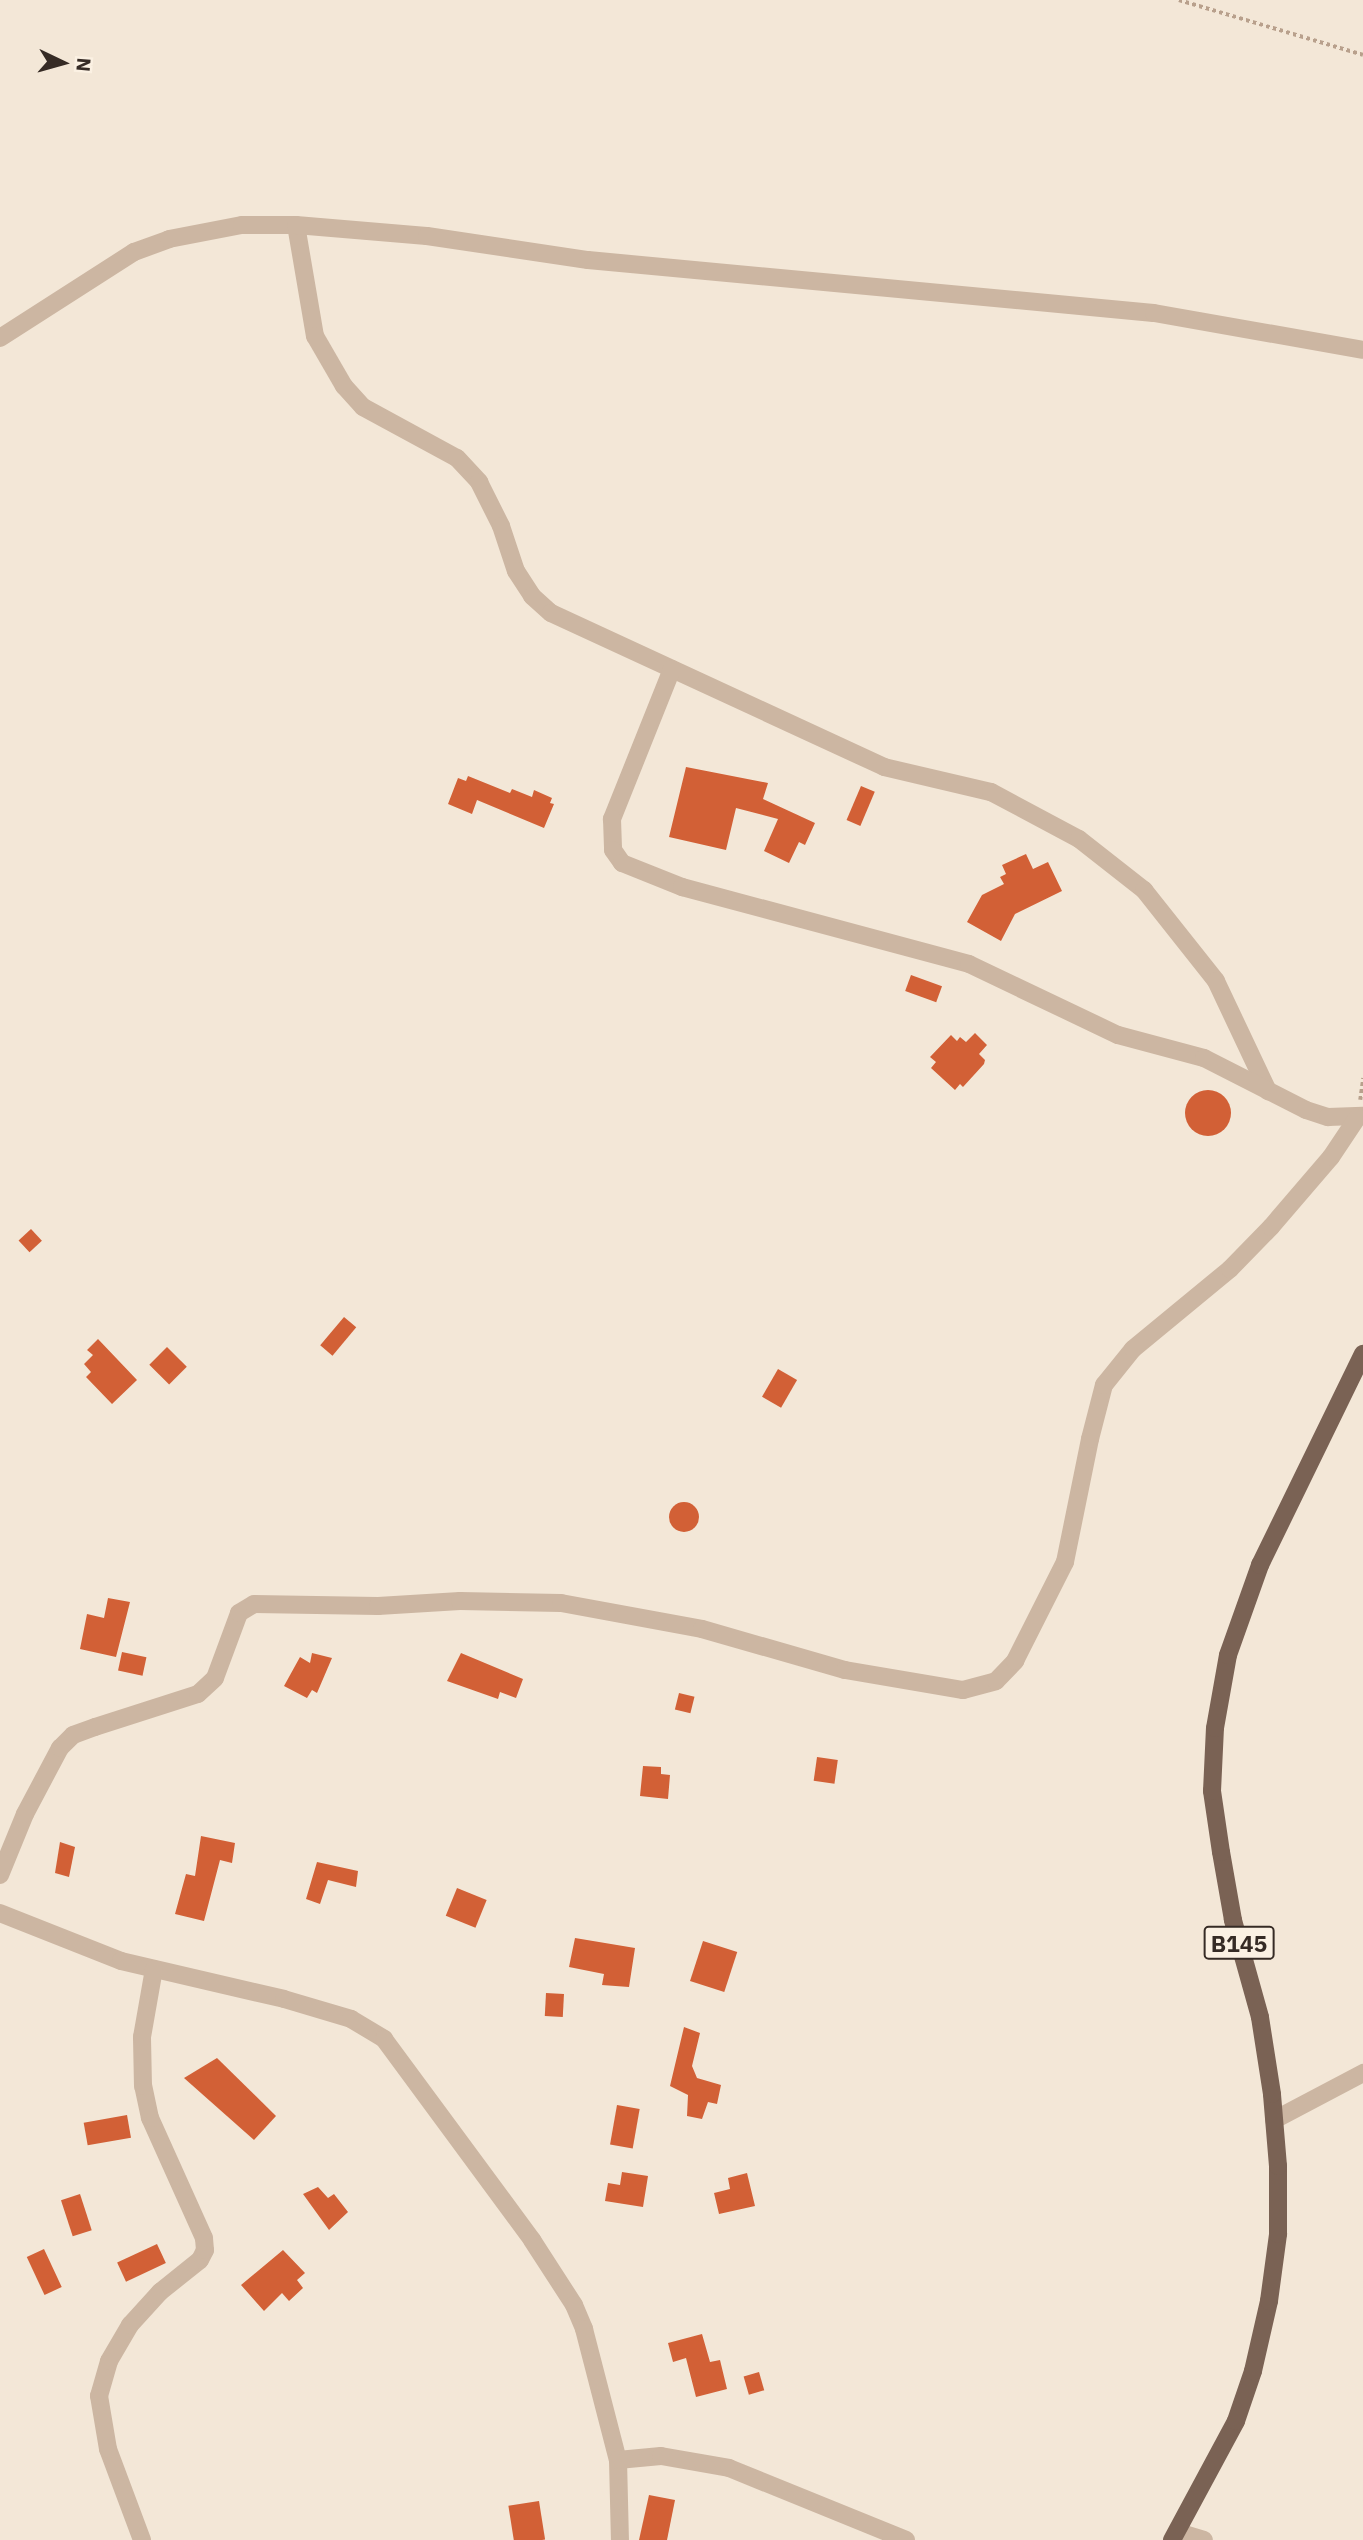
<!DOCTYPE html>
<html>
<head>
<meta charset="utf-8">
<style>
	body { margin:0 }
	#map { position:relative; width:1363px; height:2540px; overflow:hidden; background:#f3e7d7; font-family:"IBM Plex Sans",sans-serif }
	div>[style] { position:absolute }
	.building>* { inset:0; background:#d26036; transform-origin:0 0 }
	.round { border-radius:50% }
	.path>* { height:3.5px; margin-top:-1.75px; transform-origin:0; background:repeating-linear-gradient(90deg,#b8a08c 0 3.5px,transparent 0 7px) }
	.street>* { height:18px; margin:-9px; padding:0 9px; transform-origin:9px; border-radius:9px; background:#ccb6a2 }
	.primary>* { height:18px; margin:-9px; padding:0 9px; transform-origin:9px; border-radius:9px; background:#7a6254 }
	span { translate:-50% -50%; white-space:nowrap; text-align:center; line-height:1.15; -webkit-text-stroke:7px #fbf1e3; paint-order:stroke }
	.shield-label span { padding:2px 5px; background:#fbf1e3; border:2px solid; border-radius:5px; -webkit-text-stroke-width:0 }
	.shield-label { font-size:23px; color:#362b25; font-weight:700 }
	.north { position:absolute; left:28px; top:28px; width:70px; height:70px; -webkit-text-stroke:5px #fbf1e3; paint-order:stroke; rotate:95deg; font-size:19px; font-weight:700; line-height:28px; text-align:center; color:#362b25 }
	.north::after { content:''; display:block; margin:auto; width:24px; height:32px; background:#362b25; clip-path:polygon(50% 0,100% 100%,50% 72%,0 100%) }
</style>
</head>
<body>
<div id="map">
	<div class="building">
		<div style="clip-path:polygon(686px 767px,768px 783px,763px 799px,815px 823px,805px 845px,799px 842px,789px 863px,764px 851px,778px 819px,736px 808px,726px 850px,669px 837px)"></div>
		<div style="clip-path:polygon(468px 776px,510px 793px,512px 789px,532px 797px,534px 790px,552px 798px,550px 803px,554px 804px,544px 828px,477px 800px,472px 814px,448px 804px,458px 778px,466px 781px)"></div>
		<div style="left:861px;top:786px;width:15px;height:37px;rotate:23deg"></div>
		<div style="clip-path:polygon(1026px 854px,1033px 869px,1048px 862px,1062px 891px,1015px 914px,1001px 941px,967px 922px,982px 895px,1004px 884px,1000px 877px,1006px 874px,1002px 865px)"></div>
		<div style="left:911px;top:975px;width:33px;height:17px;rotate:20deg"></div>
		<div style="clip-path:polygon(975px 1033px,987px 1045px,979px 1054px,985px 1060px,984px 1064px,963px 1087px,960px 1084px,955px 1090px,931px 1068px,936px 1062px,930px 1057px,951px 1035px,957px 1041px,960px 1037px,966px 1042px)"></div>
		<div class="round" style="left:1185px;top:1090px;width:46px;height:46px"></div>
		<div style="left:31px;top:1229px;width:16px;height:17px;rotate:47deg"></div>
		<div style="left:344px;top:1317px;width:16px;height:37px;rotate:40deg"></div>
		<div style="clip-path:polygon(98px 1339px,137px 1380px,112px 1404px,86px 1377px,91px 1372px,84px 1364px,93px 1355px,87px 1350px)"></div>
		<div style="left:167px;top:1347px;width:28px;height:25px;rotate:45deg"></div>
		<div style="left:778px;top:1369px;width:22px;height:32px;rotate:30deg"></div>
		<div class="round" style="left:669px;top:1502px;width:30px;height:30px"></div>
		<div style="clip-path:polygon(108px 1598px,130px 1602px,116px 1657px,80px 1649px,87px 1614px,104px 1618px)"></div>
		<div style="left:122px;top:1652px;width:25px;height:19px;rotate:12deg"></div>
		<div style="clip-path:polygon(312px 1653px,332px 1658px,317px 1693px,312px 1690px,307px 1698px,284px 1686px,300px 1657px,310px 1663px)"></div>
		<div style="clip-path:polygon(461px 1653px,523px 1679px,516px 1698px,500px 1692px,498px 1699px,447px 1681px)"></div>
		<div style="left:679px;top:1693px;width:16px;height:17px;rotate:14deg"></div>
		<div style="left:817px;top:1757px;width:21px;height:24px;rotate:8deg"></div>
		<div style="clip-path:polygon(643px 1766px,661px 1767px,661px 1774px,670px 1775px,668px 1799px,640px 1796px)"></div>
		<div style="clip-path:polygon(201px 1836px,235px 1843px,232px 1863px,220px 1860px,204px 1921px,175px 1914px,186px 1874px,195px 1876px)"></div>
		<div style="clip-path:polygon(60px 1842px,75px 1847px,69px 1877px,55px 1873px)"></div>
		<div style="clip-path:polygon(317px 1862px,358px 1871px,356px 1887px,328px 1880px,320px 1904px,306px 1899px)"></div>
		<div style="left:457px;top:1888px;width:32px;height:30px;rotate:22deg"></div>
		<div style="clip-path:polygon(575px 1938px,635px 1948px,629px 1987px,602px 1985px,604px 1974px,569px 1967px)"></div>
		<div style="left:703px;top:1941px;width:36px;height:42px;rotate:18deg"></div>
		<div style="left:546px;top:1993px;width:18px;height:23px;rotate:3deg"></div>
		<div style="clip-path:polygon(684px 2027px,700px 2033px,692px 2066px,697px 2078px,721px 2085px,717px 2104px,708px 2102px,702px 2119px,687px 2116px,688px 2095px,670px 2086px)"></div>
		<div style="clip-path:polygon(217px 2058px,276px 2116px,254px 2140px,184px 2078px)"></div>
		<div style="left:617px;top:2105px;width:23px;height:40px;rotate:10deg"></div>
		<div style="left:127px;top:2115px;width:23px;height:44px;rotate:80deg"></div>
		<div style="clip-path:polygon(622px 2172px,648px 2176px,643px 2207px,605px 2201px,608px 2183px,620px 2185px)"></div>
		<div style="clip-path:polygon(747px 2173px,755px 2206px,719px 2214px,714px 2193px,730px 2189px,728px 2178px)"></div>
		<div style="clip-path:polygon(318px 2187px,328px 2198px,334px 2194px,348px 2212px,329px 2230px,303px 2194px)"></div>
		<div style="left:80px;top:2194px;width:38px;height:20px;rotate:72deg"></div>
		<div style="left:157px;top:2244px;width:21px;height:44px;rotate:65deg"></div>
		<div style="left:44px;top:2249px;width:42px;height:19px;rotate:65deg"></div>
		<div style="clip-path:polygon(283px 2250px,305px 2273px,297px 2280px,303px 2288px,289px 2301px,282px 2293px,264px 2311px,241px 2285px)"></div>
		<div style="clip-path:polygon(702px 2334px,710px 2362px,720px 2360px,727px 2389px,696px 2397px,686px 2358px,673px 2362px,668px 2343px)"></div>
		<div style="left:759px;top:2372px;width:19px;height:16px;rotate:74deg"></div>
		<div style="clip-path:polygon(649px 2495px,675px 2500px,667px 2540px,639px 2540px)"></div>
		<div style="left:539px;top:2501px;width:39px;height:31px;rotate:81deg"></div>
	</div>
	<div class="path">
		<div style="left:1179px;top:0;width:192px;rotate:16.6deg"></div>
		<div style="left:1360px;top:1100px;width:22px;rotate:-82deg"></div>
	</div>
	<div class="street">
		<div style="left:296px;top:225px;width:113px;rotate:80.3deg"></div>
		<div style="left:315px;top:336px;width:58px;rotate:59.9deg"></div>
		<div style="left:344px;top:386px;width:28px;rotate:48deg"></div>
		<div style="left:363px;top:407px;width:107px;rotate:28.5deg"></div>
		<div style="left:457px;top:458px;width:33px;rotate:47deg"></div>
		<div style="left:479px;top:482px;width:49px;rotate:63.4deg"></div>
		<div style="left:501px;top:526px;width:47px;rotate:71.6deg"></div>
		<div style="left:516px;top:571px;width:30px;rotate:57deg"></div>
		<div style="left:532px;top:596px;width:25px;rotate:42deg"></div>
		<div style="left:551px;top:613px;width:367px;rotate:24.8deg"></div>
		<div style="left:884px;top:767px;width:110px;rotate:13.2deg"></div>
		<div style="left:991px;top:792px;width:100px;rotate:28.1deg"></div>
		<div style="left:1079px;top:839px;width:83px;rotate:38.1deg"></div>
		<div style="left:1144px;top:890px;width:116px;rotate:51.6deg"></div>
		<div style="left:1216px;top:981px;width:122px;rotate:64.7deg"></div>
		<div style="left:0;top:338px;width:159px;rotate:-32.7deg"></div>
		<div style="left:134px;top:252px;width:37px;rotate:-20deg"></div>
		<div style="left:169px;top:239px;width:74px;rotate:-10.9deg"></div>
		<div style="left:242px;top:225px;width:54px"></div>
		<div style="left:296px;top:225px;width:131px;rotate:4.8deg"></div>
		<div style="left:427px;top:236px;width:163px;rotate:8.5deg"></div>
		<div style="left:588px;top:260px;width:568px;rotate:5.35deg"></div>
		<div style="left:1154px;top:313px;width:212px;rotate:10deg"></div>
		<div style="left:672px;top:669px;width:162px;rotate:111.8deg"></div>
		<div style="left:612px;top:819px;width:31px;rotate:88deg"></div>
		<div style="left:613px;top:850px;width:16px;rotate:55deg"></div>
		<div style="left:622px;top:863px;width:65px;rotate:21.8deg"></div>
		<div style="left:682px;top:887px;width:297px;rotate:15deg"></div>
		<div style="left:969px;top:964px;width:165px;rotate:25.5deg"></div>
		<div style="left:1118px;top:1035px;width:89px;rotate:15deg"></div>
		<div style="left:1204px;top:1058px;width:114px;rotate:27deg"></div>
		<div style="left:1306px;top:1110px;width:23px;rotate:18deg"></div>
		<div style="left:1328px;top:1117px;width:35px;rotate:-2deg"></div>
		<div style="left:0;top:1875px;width:66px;rotate:-67.7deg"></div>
		<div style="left:25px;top:1814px;width:75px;rotate:-62.1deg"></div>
		<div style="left:60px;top:1748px;width:18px;rotate:-45deg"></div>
		<div style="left:73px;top:1735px;width:23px;rotate:-20deg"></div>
		<div style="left:95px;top:1727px;width:108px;rotate:-17.8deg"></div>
		<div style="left:198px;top:1694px;width:23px;rotate:-43deg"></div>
		<div style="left:215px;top:1678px;width:69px;rotate:-69.7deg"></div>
		<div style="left:239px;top:1613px;width:17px;rotate:-31deg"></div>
		<div style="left:254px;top:1604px;width:124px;rotate:0.9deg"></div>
		<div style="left:378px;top:1606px;width:82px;rotate:-3.5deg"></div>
		<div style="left:460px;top:1601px;width:101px;rotate:1.1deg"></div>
		<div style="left:561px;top:1603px;width:143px;rotate:10.4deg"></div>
		<div style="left:702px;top:1629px;width:149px;rotate:16deg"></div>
		<div style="left:845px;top:1670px;width:120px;rotate:9.6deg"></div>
		<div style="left:963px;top:1690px;width:34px;rotate:-15deg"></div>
		<div style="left:996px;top:1681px;width:28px;rotate:-46deg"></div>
		<div style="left:1015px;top:1661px;width:111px;rotate:-63.2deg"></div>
		<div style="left:1065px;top:1562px;width:126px;rotate:-78.5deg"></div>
		<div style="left:1090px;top:1439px;width:56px;rotate:-75.5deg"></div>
		<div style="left:1104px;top:1385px;width:46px;rotate:-51.1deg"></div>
		<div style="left:1133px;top:1349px;width:126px;rotate:-39.5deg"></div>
		<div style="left:1230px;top:1269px;width:59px;rotate:-45.7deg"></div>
		<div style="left:1271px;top:1227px;width:92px;rotate:-49.4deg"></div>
		<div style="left:1331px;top:1157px;width:47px;rotate:-56.3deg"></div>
		<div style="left:0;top:1913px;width:130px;rotate:21.6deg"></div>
		<div style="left:121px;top:1961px;width:167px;rotate:13.1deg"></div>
		<div style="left:284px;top:1999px;width:70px;rotate:16.6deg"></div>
		<div style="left:351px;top:2019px;width:39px;rotate:31deg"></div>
		<div style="left:384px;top:2039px;width:250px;rotate:53.6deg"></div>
		<div style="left:532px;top:2240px;width:77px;rotate:57.1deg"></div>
		<div style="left:574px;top:2305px;width:26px;rotate:67deg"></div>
		<div style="left:584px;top:2329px;width:135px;rotate:75.5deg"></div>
		<div style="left:618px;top:2460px;width:80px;rotate:88.6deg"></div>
		<div style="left:1274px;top:2120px;width:101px;rotate:-27.8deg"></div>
		<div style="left:618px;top:2460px;width:43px;rotate:-5.3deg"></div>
		<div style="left:661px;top:2456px;width:69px;rotate:10deg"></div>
		<div style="left:729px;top:2468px;width:191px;rotate:22.1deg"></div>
		<div style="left:1178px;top:2532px;width:27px;rotate:17deg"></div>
		<div style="left:142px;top:2540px;width:97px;rotate:-110.5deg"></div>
		<div style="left:108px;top:2449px;width:54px;rotate:-99.6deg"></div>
		<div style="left:99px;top:2396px;width:36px;rotate:-74deg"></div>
		<div style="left:109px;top:2361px;width:42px;rotate:-59.7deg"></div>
		<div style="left:130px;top:2325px;width:45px;rotate:-47.7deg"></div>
		<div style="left:160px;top:2292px;width:51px;rotate:-38.7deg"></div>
		<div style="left:200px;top:2260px;width:11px;rotate:-63deg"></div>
		<div style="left:205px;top:2250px;width:12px;rotate:-95deg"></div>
		<div style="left:204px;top:2238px;width:132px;rotate:-114.2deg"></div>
		<div style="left:150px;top:2118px;width:33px;rotate:-102deg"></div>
		<div style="left:143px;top:2086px;width:49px;rotate:-91.2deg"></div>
		<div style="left:142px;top:2037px;width:69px;rotate:-80deg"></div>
	</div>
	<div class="primary">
		<div style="left:1172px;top:2540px;width:135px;rotate:-61.7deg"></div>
		<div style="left:1236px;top:2421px;width:53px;rotate:-71.2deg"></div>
		<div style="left:1253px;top:2371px;width:72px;rotate:-77.1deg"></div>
		<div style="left:1269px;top:2301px;width:68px;rotate:-82.3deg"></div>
		<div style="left:1278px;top:2234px;width:68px;rotate:-90deg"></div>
		<div style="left:1278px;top:2166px;width:72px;rotate:-94.8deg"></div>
		<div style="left:1272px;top:2094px;width:78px;rotate:-98.9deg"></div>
		<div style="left:1260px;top:2017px;width:101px;rotate:-105.6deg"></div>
		<div style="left:1233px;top:1920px;width:69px;rotate:-100deg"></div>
		<div style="left:1221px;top:1852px;width:62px;rotate:-98.4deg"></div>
		<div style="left:1212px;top:1791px;width:63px;rotate:-87.3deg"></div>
		<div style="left:1215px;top:1728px;width:74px;rotate:-79.9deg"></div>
		<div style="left:1228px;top:1655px;width:96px;rotate:-70.4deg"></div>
		<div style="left:1260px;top:1565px;width:235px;rotate:-64deg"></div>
	</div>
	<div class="shield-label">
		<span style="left:1239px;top:1943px">B145</span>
	</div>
	<div class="north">N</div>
</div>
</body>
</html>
